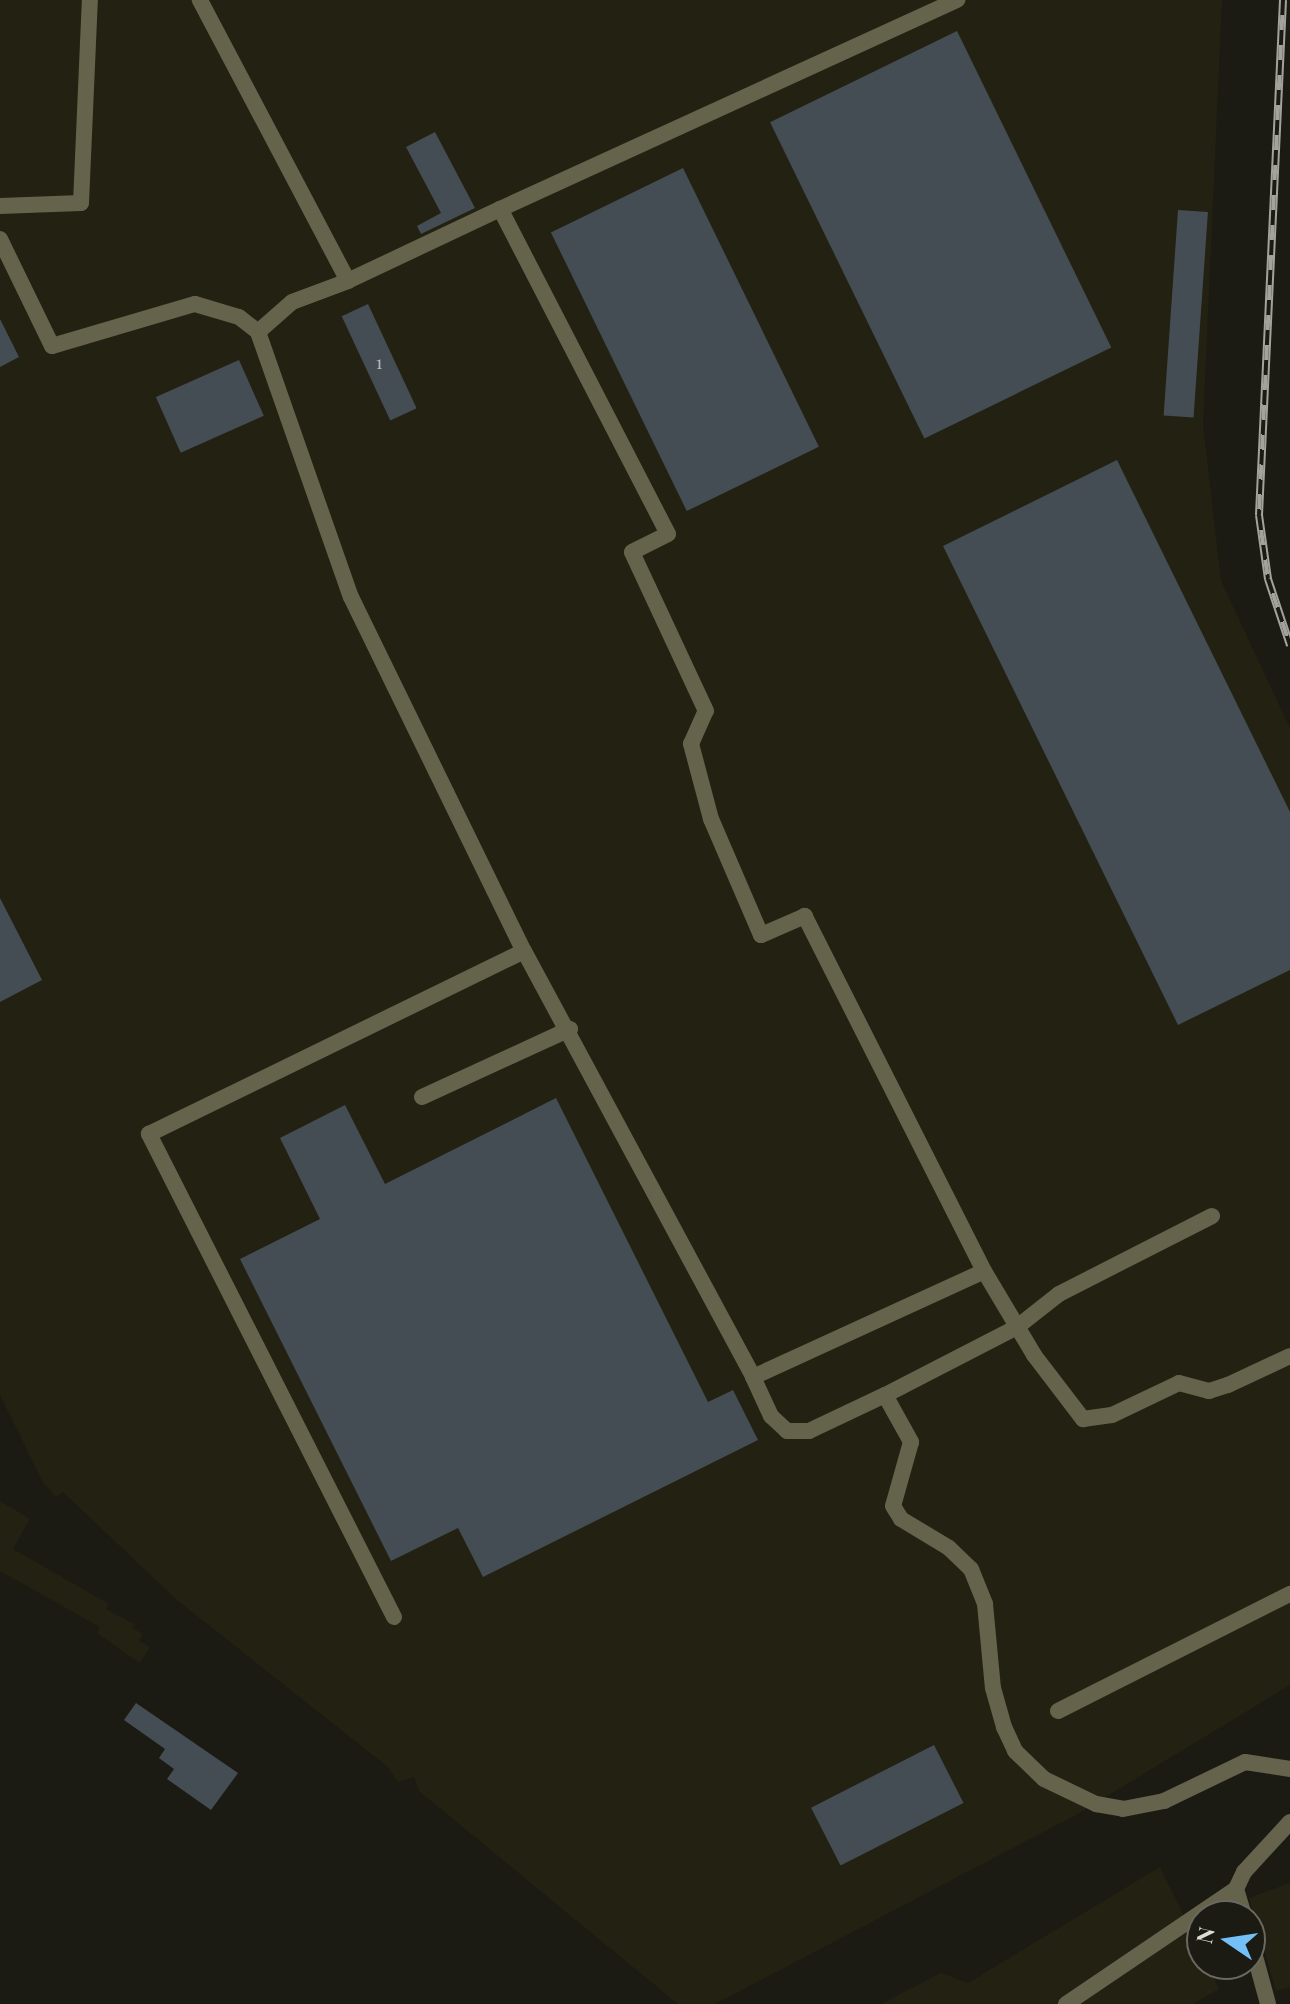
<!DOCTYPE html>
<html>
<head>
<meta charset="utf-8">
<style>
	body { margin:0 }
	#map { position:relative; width:1290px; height:2004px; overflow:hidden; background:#1c1b13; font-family:"Playfair Display",serif }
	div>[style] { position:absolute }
	.built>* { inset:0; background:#232112 }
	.building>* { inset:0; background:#444d53; transform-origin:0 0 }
	.minor>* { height:16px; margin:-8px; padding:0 8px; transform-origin:8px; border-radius:8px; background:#65634b }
	.rail>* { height:8px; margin-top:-4px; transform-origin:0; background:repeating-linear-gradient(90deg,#1c1b13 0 15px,#a3a29c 0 30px); box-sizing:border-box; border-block:2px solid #a3a29c }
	span { translate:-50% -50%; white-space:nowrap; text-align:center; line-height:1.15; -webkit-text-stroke:8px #1c1b13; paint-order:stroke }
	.number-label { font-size:18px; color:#b6b8b5 }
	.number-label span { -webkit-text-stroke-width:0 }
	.north { position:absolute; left:1186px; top:1900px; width:80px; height:80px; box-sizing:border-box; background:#1c1b13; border:2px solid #696861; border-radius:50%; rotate:283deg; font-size:22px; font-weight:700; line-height:32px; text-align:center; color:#dcdcd6 }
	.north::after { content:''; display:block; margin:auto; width:28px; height:36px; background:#74c0f6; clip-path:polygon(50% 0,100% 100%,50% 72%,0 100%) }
</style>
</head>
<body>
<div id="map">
	<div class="built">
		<div style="clip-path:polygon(0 0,1222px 0,1203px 425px,1221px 581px,1290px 728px,1290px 1685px,1074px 1816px,715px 2004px,678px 2004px,419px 1791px,414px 1777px,398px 1782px,388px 1767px,177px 1600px,63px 1492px,56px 1497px,44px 1484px,0 1395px)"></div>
		<div style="clip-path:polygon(0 1501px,30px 1519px,13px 1549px,109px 1604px,106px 1609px,134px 1624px,132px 1628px,143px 1634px,139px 1641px,150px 1647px,140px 1663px,97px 1633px,100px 1627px,0 1571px)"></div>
		<div style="clip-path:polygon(1160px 1867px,1202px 1953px,1202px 1964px,1207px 1964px,1219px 1989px,1193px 2004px,881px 2004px,941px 1973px,968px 1983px)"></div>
		<div style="clip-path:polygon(1290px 1883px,1290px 1987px,1276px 1991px,1249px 1898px)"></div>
	</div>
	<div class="building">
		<div style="left:957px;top:31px;width:352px;height:208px;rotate:64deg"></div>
		<div style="clip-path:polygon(435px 132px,475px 208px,421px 234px,417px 226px,441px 213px,406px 147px)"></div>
		<div style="left:683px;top:168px;width:310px;height:147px;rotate:64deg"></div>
		<div style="left:1178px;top:210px;width:30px;height:206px;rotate:4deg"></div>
		<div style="left:368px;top:304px;width:115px;height:29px;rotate:65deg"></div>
		<div style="clip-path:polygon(0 319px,19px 357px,0 367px)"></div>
		<div style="left:239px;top:360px;width:61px;height:91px;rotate:66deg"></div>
		<div style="clip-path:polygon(1117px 460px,1290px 812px,1290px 970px,1178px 1025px,943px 546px)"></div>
		<div style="clip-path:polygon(0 898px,42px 980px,0 1002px)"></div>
		<div style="clip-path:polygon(556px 1098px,708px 1402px,733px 1390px,758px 1440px,483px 1577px,458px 1528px,391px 1561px,240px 1259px,320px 1219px,280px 1138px,345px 1105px,385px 1184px)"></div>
		<div style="clip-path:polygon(136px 1703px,238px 1773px,211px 1810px,167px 1779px,174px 1769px,159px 1758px,165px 1749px,124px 1720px)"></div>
		<div style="left:934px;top:1745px;width:65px;height:138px;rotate:63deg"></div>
	</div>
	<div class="minor">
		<div style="left:0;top:206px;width:81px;rotate:-2.1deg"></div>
		<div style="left:81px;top:203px;width:203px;rotate:-87.5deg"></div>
		<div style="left:500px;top:209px;width:503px;rotate:-24.58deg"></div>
		<div style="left:0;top:239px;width:119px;rotate:64.1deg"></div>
		<div style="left:52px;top:346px;width:149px;rotate:-16.4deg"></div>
		<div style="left:195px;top:304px;width:46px;rotate:16.5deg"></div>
		<div style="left:239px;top:317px;width:24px;rotate:38deg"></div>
		<div style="left:258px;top:332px;width:281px;rotate:70.7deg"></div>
		<div style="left:351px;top:597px;width:394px;rotate:64deg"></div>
		<div style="left:524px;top:951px;width:484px;rotate:61.7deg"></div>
		<div style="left:753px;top:1377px;width:254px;rotate:-24.6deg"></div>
		<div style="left:984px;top:1271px;width:398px;rotate:-116.8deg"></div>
		<div style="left:805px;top:916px;width:48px;rotate:156.6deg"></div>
		<div style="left:761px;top:935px;width:126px;rotate:-113.3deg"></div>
		<div style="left:711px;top:819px;width:78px;rotate:-104.9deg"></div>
		<div style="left:691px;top:744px;width:36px;rotate:-66deg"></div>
		<div style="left:706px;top:711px;width:175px;rotate:-115deg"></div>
		<div style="left:632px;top:552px;width:40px;rotate:-26.6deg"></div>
		<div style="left:668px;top:534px;width:366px;rotate:-117.3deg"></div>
		<div style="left:500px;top:209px;width:168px;rotate:154.7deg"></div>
		<div style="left:348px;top:281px;width:318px;rotate:-117.8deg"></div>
		<div style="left:258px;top:332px;width:45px;rotate:-41.4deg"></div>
		<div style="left:292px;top:302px;width:60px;rotate:-20.6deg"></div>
		<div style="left:422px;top:1097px;width:163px;rotate:-24.7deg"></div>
		<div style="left:1212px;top:1216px;width:172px;rotate:153deg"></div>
		<div style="left:1059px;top:1294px;width:53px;rotate:141.8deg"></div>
		<div style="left:1017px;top:1327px;width:148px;rotate:152.7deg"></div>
		<div style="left:885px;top:1395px;width:54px;rotate:61deg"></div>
		<div style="left:911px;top:1442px;width:66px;rotate:105.7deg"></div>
		<div style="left:893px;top:1506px;width:15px;rotate:58deg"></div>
		<div style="left:901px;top:1519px;width:56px;rotate:31.1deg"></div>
		<div style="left:949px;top:1548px;width:30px;rotate:44deg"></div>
		<div style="left:971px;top:1569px;width:38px;rotate:68deg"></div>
		<div style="left:985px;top:1604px;width:84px;rotate:84.6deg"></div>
		<div style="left:993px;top:1688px;width:41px;rotate:74.2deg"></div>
		<div style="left:1004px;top:1727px;width:26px;rotate:65deg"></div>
		<div style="left:1015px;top:1751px;width:40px;rotate:44deg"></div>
		<div style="left:1044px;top:1779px;width:58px;rotate:25.7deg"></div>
		<div style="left:1096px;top:1804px;width:27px;rotate:10deg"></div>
		<div style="left:1123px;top:1809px;width:42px;rotate:-11deg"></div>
		<div style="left:1164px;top:1801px;width:90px;rotate:-25.7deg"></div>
		<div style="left:1245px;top:1762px;width:46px;rotate:8.8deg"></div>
		<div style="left:984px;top:1271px;width:98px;rotate:59.2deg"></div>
		<div style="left:1034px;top:1355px;width:81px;rotate:52.6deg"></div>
		<div style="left:1083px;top:1419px;width:29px;rotate:-8deg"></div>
		<div style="left:1112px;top:1415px;width:74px;rotate:-25.5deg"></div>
		<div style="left:1179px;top:1383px;width:31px;rotate:15deg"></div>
		<div style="left:1209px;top:1391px;width:20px;rotate:-18deg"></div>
		<div style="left:1228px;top:1385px;width:68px;rotate:-25.1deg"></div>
		<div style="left:753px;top:1377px;width:43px;rotate:65.2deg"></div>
		<div style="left:771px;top:1416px;width:22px;rotate:43deg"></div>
		<div style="left:787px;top:1431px;width:22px"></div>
		<div style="left:809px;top:1431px;width:84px;rotate:-25.3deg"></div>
		<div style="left:394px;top:1617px;width:542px;rotate:-116.9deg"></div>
		<div style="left:149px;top:1134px;width:417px;rotate:-26deg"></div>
		<div style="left:1058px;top:1711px;width:260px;rotate:-26.8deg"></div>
		<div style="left:1236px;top:1889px;width:28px;rotate:73deg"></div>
		<div style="left:1250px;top:1938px;width:68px;rotate:74.7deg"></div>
		<div style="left:1066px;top:2004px;width:205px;rotate:-34.1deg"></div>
		<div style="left:1236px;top:1889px;width:19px;rotate:-65deg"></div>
		<div style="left:1244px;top:1872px;width:68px;rotate:-47.4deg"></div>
	</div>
	<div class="rail">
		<div style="left:1283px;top:0;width:516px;rotate:92.67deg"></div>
		<div style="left:1259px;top:515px;width:65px;rotate:82deg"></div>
		<div style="left:1268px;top:579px;width:70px;rotate:71.6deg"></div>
	</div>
	<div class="number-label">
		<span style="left:379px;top:362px">1</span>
	</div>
	<div class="north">N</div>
</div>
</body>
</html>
